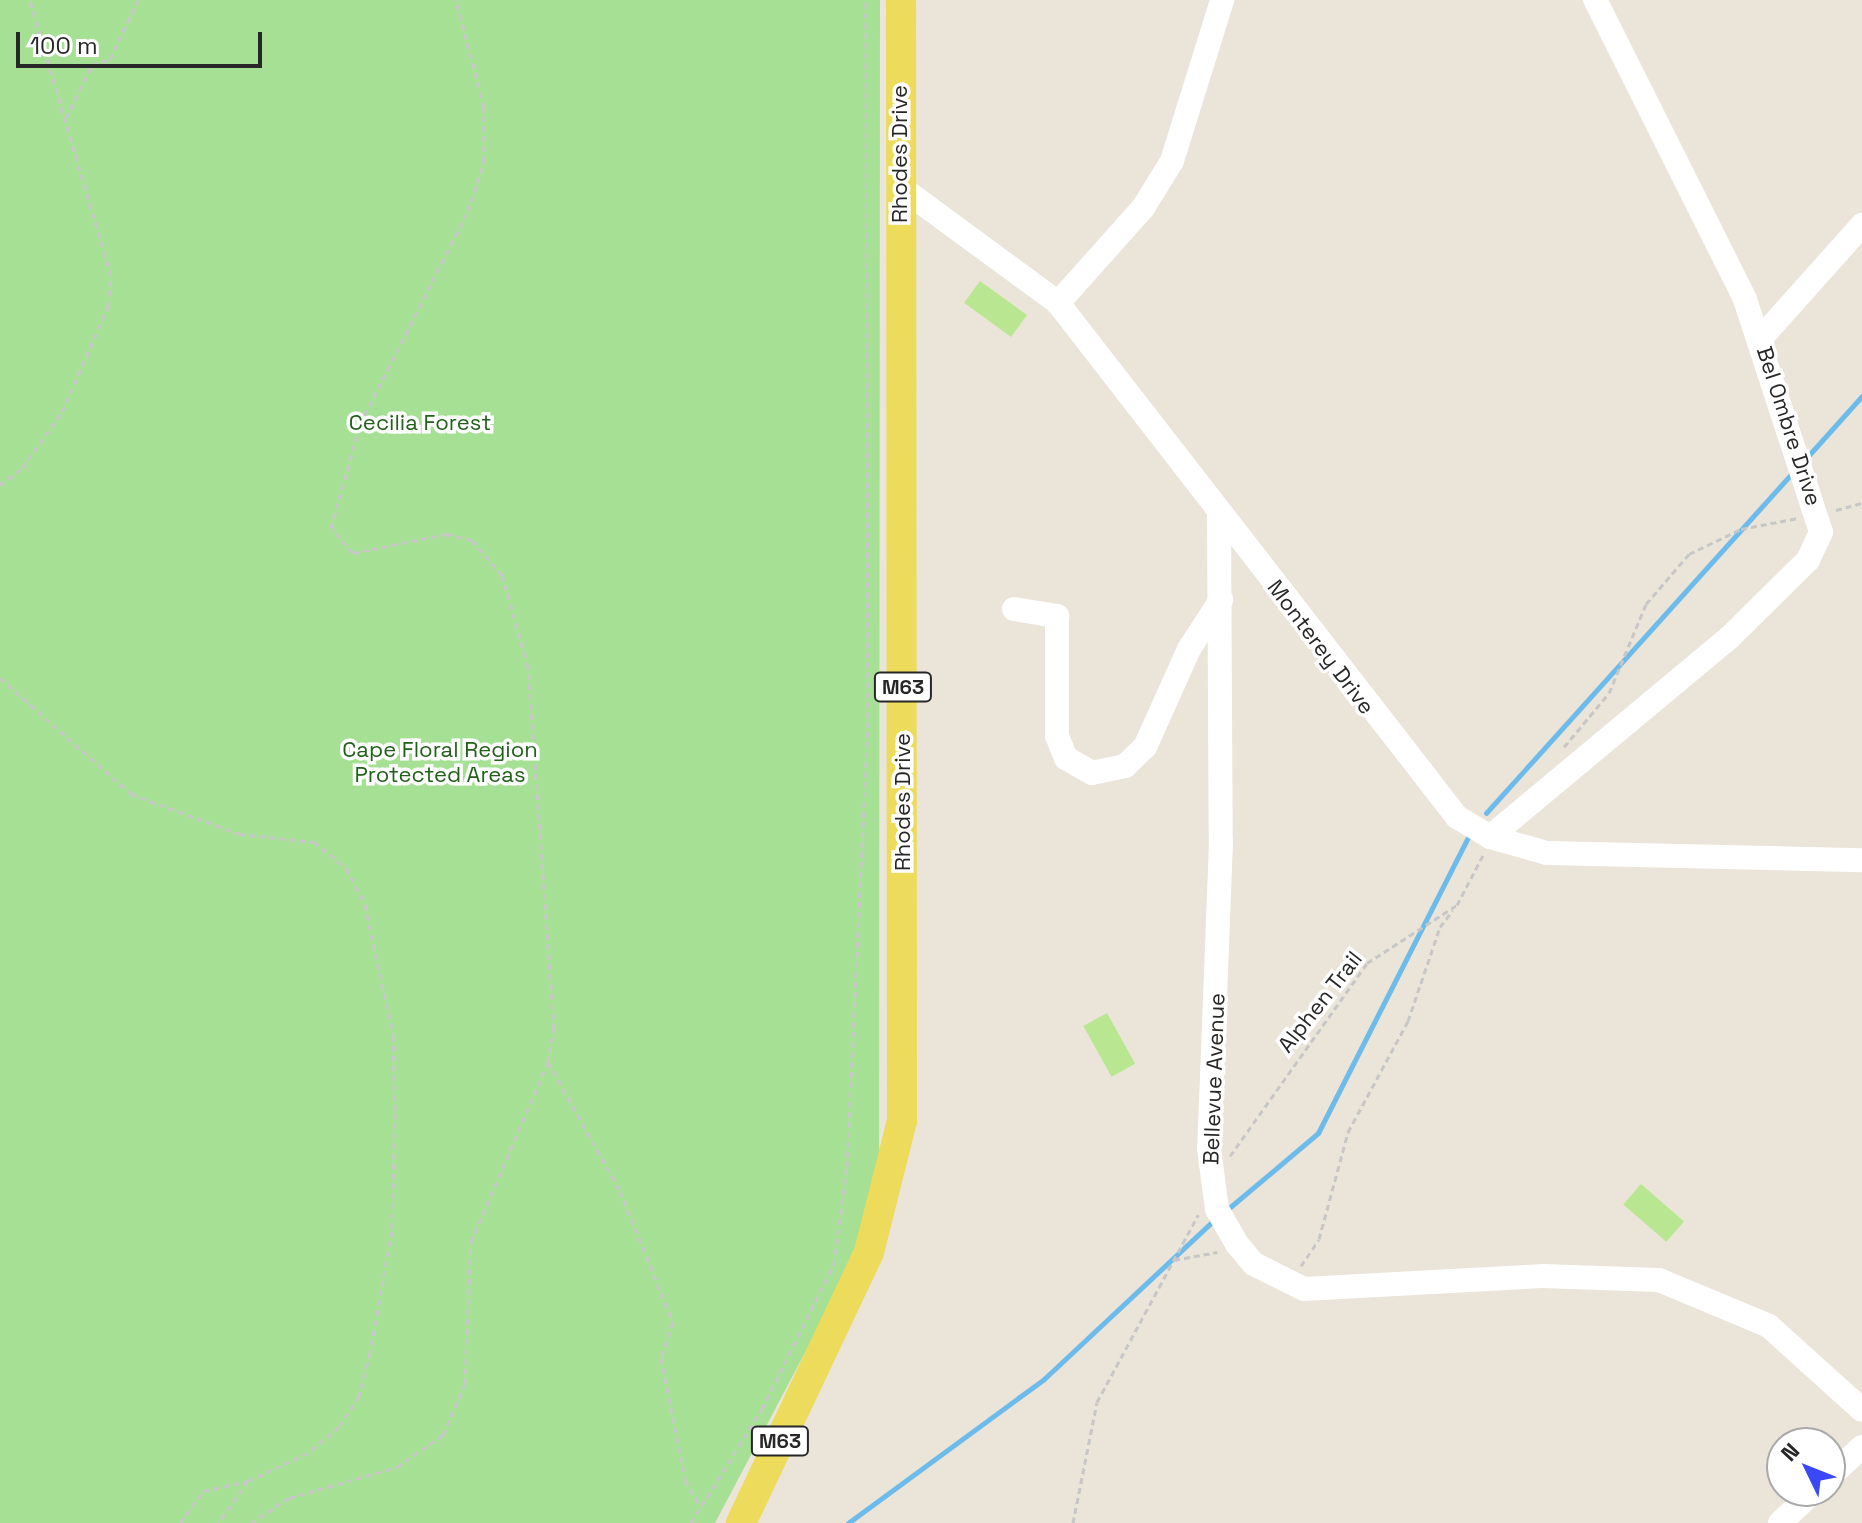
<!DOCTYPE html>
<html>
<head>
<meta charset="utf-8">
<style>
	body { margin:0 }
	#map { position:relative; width:1862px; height:1523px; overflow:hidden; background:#eae4d9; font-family:"Space Grotesk",sans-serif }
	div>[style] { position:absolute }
	.green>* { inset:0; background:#a6e095 }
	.pitch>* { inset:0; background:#b9e791; transform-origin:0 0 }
	.stream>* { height:5px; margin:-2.5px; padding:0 2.5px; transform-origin:2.5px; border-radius:2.5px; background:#6cbbeb }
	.path>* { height:3px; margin-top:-1.5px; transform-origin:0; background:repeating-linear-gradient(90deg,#c7c7c7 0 6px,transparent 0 10px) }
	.minor>* { height:24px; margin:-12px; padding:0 12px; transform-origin:12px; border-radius:12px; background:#fff }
	.major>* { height:30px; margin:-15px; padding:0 15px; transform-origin:15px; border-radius:15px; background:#eddb5b }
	span { translate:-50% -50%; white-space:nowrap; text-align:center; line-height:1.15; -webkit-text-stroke:7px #fff; paint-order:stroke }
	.shield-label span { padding:2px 6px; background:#fff; border:2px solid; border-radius:6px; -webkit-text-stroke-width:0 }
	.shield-label { font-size:20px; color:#272727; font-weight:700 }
	.street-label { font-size:22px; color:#272727 }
	.park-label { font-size:22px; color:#21611a }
	.north { position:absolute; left:1766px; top:1427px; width:80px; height:80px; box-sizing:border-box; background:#fff; border:2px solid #a9a9a9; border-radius:50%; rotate:313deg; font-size:22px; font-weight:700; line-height:32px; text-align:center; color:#272727 }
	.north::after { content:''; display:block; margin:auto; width:28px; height:36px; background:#3a48f5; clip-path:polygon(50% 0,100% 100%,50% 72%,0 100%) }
	.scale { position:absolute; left:16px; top:32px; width:246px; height:36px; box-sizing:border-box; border:4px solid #272727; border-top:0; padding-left:10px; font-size:24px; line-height:28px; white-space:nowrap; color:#272727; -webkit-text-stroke:6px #fff; paint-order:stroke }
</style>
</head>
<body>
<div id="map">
	<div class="green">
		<div style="clip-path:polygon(0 0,880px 0,879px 1181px,866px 1237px,715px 1523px,0 1523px)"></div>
	</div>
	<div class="pitch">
		<div style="left:980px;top:281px;width:58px;height:27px;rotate:36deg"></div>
		<div style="left:1107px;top:1013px;width:58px;height:27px;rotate:61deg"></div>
		<div style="left:1641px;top:1184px;width:57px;height:27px;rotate:41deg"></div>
	</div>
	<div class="stream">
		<div style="left:1809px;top:455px;width:79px;rotate:-48.1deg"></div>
		<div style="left:1486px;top:813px;width:459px;rotate:-48deg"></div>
		<div style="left:1229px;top:1208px;width:116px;rotate:-40.1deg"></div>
		<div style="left:1318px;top:1133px;width:330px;rotate:-63.1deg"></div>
		<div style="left:848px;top:1523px;width:243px;rotate:-36.3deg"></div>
		<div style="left:1044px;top:1379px;width:230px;rotate:-43.1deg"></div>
	</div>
	<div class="path">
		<div style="left:66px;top:118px;width:59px;rotate:-63.9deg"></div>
		<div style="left:92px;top:65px;width:19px;rotate:-18deg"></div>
		<div style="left:110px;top:59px;width:65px;rotate:-64.6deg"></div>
		<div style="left:0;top:485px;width:28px;rotate:-38deg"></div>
		<div style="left:22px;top:468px;width:69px;rotate:-54.5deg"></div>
		<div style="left:62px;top:412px;width:116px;rotate:-66.5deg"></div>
		<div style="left:108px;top:306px;width:30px;rotate:-84deg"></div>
		<div style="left:111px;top:276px;width:288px;rotate:-106.4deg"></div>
		<div style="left:1836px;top:510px;width:27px;rotate:-15deg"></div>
		<div style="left:0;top:678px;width:175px;rotate:41.5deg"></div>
		<div style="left:131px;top:794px;width:115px;rotate:20.3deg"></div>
		<div style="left:239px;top:834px;width:75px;rotate:6.1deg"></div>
		<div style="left:314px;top:842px;width:41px;rotate:39.1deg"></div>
		<div style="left:346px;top:868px;width:42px;rotate:62.8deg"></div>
		<div style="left:365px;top:905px;width:133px;rotate:77.8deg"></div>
		<div style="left:393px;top:1035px;width:78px;rotate:88.5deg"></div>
		<div style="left:395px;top:1113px;width:118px;rotate:91.5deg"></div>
		<div style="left:392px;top:1231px;width:124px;rotate:100.2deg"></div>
		<div style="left:370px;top:1353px;width:44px;rotate:104.3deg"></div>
		<div style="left:359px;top:1396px;width:37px;rotate:123deg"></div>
		<div style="left:339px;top:1427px;width:40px;rotate:140deg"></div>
		<div style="left:308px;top:1453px;width:66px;rotate:155deg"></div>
		<div style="left:248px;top:1481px;width:52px;rotate:125.5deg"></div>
		<div style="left:1564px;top:747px;width:70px;rotate:-50.2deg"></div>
		<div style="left:1609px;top:693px;width:96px;rotate:-67.4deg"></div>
		<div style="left:1646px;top:604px;width:66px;rotate:-49.3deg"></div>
		<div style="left:1689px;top:554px;width:58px;rotate:-25.7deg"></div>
		<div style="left:1741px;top:529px;width:58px;rotate:-10.9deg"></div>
		<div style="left:548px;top:1062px;width:148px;rotate:60.8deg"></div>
		<div style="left:620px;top:1191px;width:141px;rotate:68deg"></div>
		<div style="left:673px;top:1322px;width:38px;rotate:108deg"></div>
		<div style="left:661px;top:1358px;width:124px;rotate:78.9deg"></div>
		<div style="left:685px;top:1480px;width:28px;rotate:60deg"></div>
		<div style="left:1230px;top:1156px;width:237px;rotate:-54.6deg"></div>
		<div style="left:1367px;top:963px;width:107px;rotate:-32.8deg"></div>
		<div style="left:1457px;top:905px;width:56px;rotate:-62.5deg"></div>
		<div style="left:1174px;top:1260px;width:44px;rotate:-10.5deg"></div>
		<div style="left:1301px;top:1266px;width:32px;rotate:-56deg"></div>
		<div style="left:1319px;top:1239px;width:111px;rotate:-74.8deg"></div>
		<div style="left:1348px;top:1132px;width:126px;rotate:-61.6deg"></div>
		<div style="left:1408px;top:1021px;width:99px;rotate:-71.2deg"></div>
		<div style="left:1440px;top:927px;width:21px;rotate:-53deg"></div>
		<div style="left:180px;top:1523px;width:40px;rotate:-53deg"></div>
		<div style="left:204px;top:1491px;width:45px;rotate:-12.8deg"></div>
		<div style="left:251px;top:1523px;width:45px;rotate:-33.3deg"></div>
		<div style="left:289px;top:1498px;width:112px;rotate:-16deg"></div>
		<div style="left:397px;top:1467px;width:56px;rotate:-34.8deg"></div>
		<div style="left:443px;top:1435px;width:56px;rotate:-66.7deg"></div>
		<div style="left:465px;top:1384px;width:142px;rotate:-87.6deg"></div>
		<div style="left:471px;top:1242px;width:196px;rotate:-66.8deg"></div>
		<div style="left:548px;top:1062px;width:34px;rotate:-80deg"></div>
		<div style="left:554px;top:1029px;width:363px;rotate:-94.1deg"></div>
		<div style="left:528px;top:667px;width:96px;rotate:-105.8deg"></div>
		<div style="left:502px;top:575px;width:46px;rotate:-130.6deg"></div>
		<div style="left:472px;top:540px;width:26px;rotate:-167deg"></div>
		<div style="left:447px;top:534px;width:96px;rotate:168.6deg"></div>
		<div style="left:353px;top:553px;width:33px;rotate:-131deg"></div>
		<div style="left:331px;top:528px;width:108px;rotate:-74.4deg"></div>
		<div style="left:360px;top:424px;width:239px;rotate:-63.1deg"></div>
		<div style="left:468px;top:211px;width:52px;rotate:-71.9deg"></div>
		<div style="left:484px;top:162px;width:55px;rotate:-90deg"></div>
		<div style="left:484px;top:107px;width:111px;rotate:-104.7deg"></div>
		<div style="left:691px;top:1523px;width:134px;rotate:-58.1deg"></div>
		<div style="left:762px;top:1409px;width:162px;rotate:-63.6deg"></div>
		<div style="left:834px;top:1264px;width:98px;rotate:-82.4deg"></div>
		<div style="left:847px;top:1167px;width:440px;rotate:-87.3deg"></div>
		<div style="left:868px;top:728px;width:728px;rotate:-90.16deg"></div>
		<div style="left:1073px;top:1523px;width:123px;rotate:-78.8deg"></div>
		<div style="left:1097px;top:1402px;width:213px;rotate:-61.6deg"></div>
	</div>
	<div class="minor">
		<div style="left:899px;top:186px;width:197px;rotate:36.3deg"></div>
		<div style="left:1058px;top:303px;width:651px;rotate:52.18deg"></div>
		<div style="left:1457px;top:817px;width:39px;rotate:31deg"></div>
		<div style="left:1490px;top:837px;width:59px;rotate:15.7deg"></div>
		<div style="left:1547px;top:853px;width:315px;rotate:1.3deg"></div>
		<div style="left:1058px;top:303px;width:127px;rotate:-48.2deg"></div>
		<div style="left:1143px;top:208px;width:55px;rotate:-58.3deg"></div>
		<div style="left:1172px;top:161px;width:169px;rotate:-72.7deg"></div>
		<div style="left:1761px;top:338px;width:152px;rotate:-48.2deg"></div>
		<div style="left:1219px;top:514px;width:328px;rotate:89.7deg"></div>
		<div style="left:1221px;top:842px;width:307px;rotate:92.2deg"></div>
		<div style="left:1209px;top:1149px;width:61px;rotate:82.4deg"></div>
		<div style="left:1217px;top:1209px;width:40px;rotate:60.3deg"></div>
		<div style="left:1237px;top:1244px;width:26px;rotate:50deg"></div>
		<div style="left:1254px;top:1264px;width:56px;rotate:26.6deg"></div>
		<div style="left:1304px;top:1289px;width:238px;rotate:-3.1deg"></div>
		<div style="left:1542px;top:1276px;width:117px;rotate:2deg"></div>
		<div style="left:1659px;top:1280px;width:119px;rotate:22.7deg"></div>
		<div style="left:1769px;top:1326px;width:125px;rotate:42.1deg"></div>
		<div style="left:1014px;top:609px;width:44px;rotate:9.2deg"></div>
		<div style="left:1057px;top:616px;width:120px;rotate:90deg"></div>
		<div style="left:1057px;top:736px;width:24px;rotate:68deg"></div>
		<div style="left:1066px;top:758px;width:30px;rotate:30deg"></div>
		<div style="left:1092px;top:773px;width:34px;rotate:-12deg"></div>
		<div style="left:1125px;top:766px;width:28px;rotate:-44deg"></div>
		<div style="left:1145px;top:747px;width:107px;rotate:-65.8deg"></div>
		<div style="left:1189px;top:649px;width:59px;rotate:-56.9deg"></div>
		<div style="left:1490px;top:837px;width:312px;rotate:-39.8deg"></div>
		<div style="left:1730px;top:637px;width:110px;rotate:-44.6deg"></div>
		<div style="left:1808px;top:560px;width:31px;rotate:-65deg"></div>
		<div style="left:1821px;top:532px;width:245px;rotate:-108.1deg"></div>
		<div style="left:1745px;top:299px;width:335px;rotate:-116.6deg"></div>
		<div style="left:1830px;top:1476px;width:43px;rotate:-42.2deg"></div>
		<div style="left:1780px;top:1523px;width:47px;rotate:-43.3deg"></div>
	</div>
	<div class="major">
		<div style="left:741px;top:1523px;width:300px;rotate:-64.7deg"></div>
		<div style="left:869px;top:1252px;width:135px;rotate:-75.9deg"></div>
		<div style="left:902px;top:1121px;width:1121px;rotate:-90.05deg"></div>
	</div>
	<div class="shield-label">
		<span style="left:903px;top:687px">M63</span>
		<span style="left:780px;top:1441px">M63</span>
	</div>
	<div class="street-label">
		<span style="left:900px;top:154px;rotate:-90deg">Rhodes Drive</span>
		<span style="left:1789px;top:426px;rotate:72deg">Bel Ombre Drive</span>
		<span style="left:1321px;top:647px;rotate:53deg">Monterey Drive</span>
		<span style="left:903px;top:802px;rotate:-90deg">Rhodes Drive</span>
		<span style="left:1320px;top:1002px;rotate:-52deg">Alphen Trail</span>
		<span style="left:1214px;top:1079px;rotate:-88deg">Bellevue Avenue</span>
	</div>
	<div class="park-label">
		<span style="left:420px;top:423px">Cecilia Forest</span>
		<span style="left:440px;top:762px">Cape Floral Region<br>Protected Areas</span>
	</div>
	<div class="north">N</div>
	<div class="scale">100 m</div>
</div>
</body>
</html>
